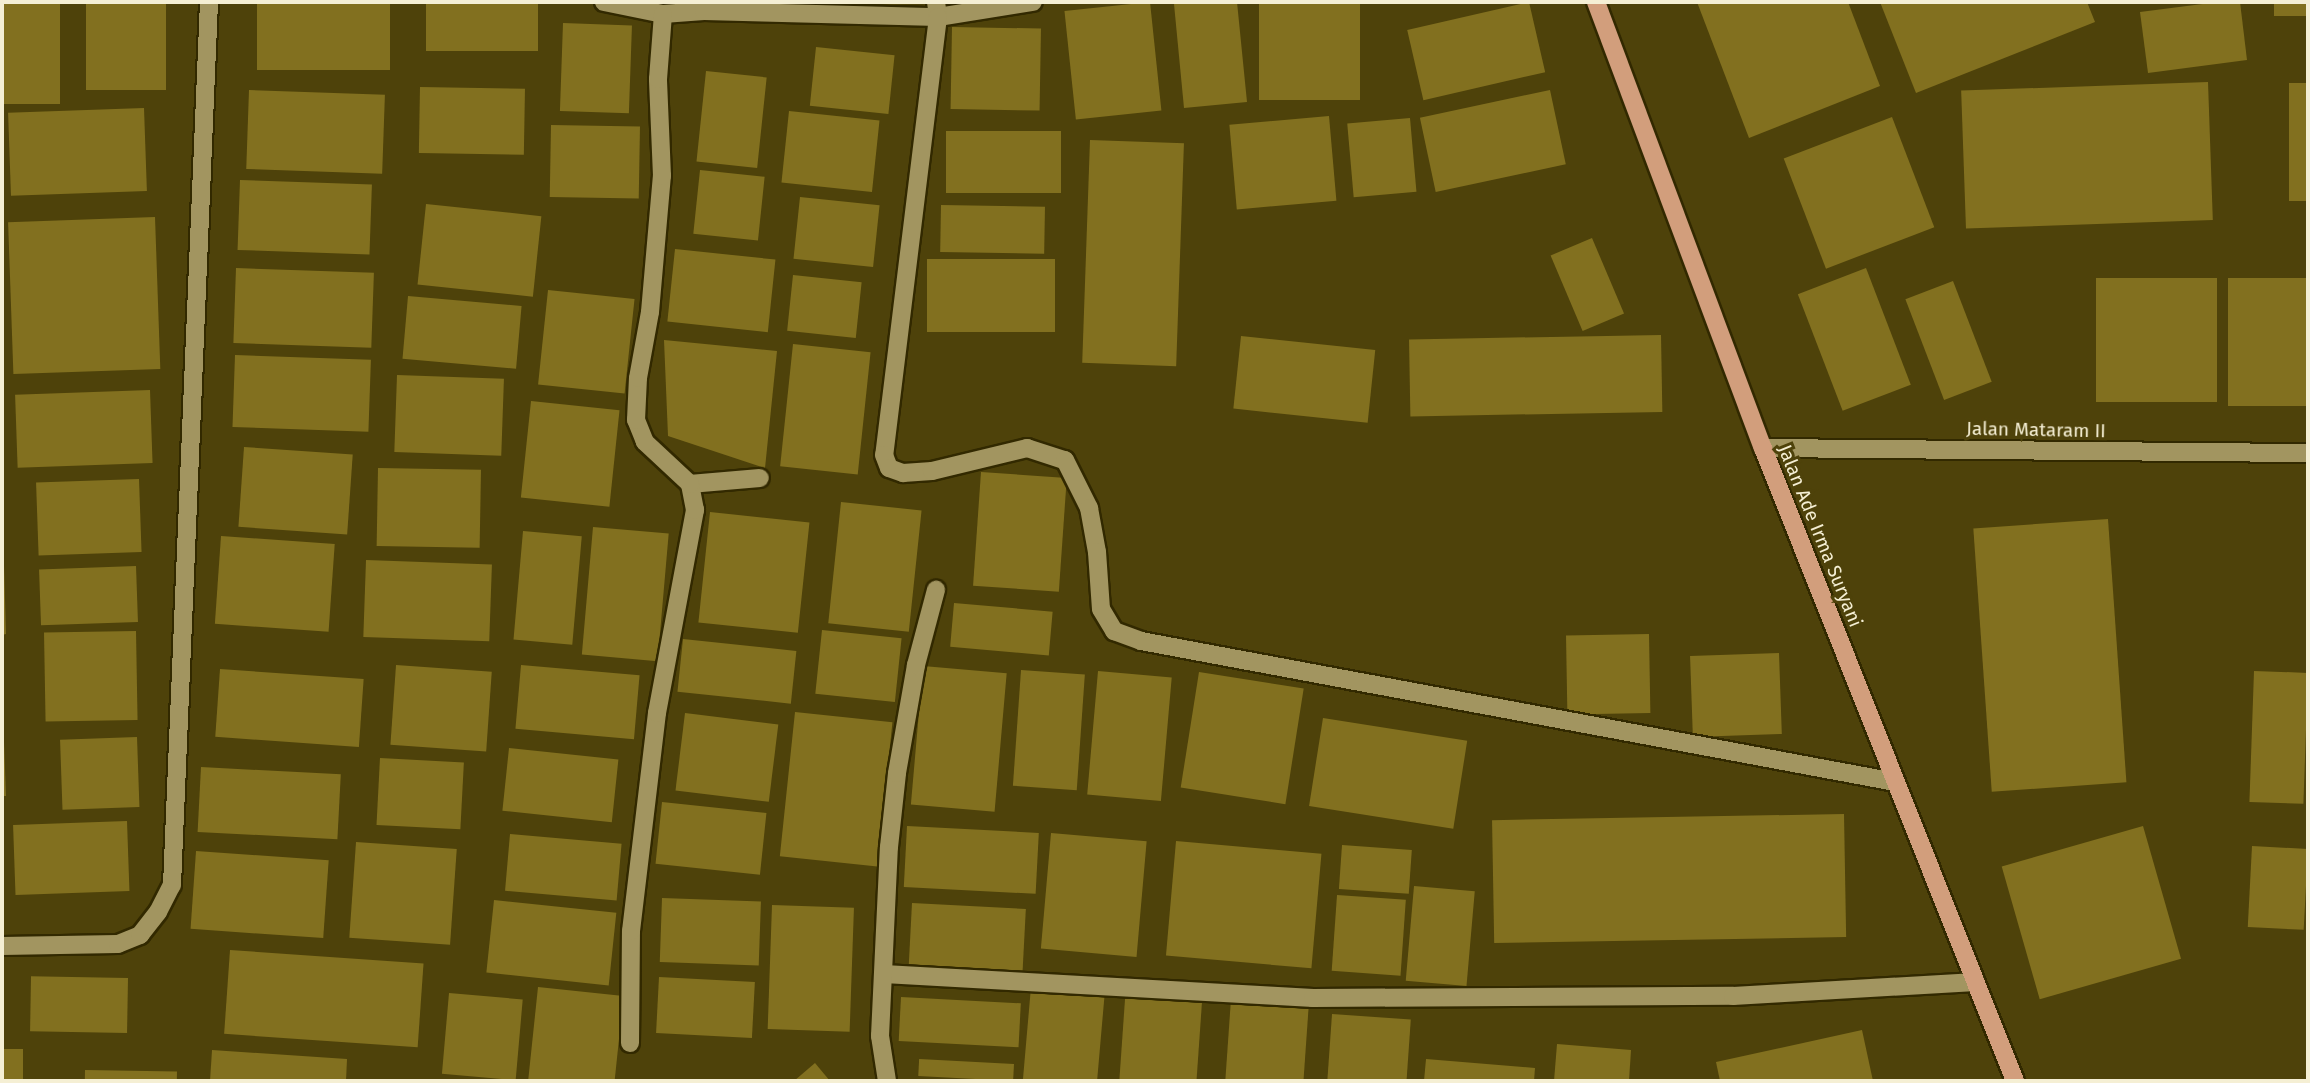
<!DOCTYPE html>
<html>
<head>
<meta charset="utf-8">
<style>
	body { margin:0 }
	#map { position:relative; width:2310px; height:1083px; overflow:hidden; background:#4e420a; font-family:"Fira Sans",sans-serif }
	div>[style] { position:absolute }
	.building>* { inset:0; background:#82701f; transform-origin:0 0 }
	.roads { filter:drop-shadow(2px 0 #322900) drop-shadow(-2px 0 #322900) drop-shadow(0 2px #322900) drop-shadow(0 -2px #322900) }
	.minor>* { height:18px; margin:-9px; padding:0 9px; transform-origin:9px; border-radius:9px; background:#a29560 }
	.major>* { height:18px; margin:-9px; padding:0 9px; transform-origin:9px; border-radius:9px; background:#d29e7c }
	span { translate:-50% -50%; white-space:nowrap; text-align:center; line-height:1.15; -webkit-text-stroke:6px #4e420a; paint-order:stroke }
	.street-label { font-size:19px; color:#f5efd4 }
	.frame { position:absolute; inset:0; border:4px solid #f5efd4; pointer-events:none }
</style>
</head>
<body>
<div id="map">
	<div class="building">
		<div style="left:2px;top:2px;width:58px;height:102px"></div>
		<div style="left:86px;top:2px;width:80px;height:88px"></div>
		<div style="left:257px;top:2px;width:133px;height:68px"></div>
		<div style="left:426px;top:2px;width:112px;height:49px"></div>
		<div style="left:1150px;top:2px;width:109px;height:86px;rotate:84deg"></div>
		<div style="clip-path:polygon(1192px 2px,1237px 2px,1247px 102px,1184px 108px,1174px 4px)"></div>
		<div style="left:1259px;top:2px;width:101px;height:98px"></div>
		<div style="left:1529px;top:2px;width:72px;height:125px;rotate:77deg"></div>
		<div style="clip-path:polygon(1697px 2px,1848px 2px,1880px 86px,1749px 138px)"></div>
		<div style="clip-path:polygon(1880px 2px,2087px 2px,2095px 22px,1916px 93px)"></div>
		<div style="clip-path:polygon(2218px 2px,2240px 2px,2247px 60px,2148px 73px,2140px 12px)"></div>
		<div style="left:2274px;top:2px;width:34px;height:14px"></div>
		<div style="left:563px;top:23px;width:69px;height:88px;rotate:2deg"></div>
		<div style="left:952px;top:27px;width:89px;height:82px;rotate:1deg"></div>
		<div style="left:816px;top:47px;width:79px;height:59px;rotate:6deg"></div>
		<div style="left:706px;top:71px;width:61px;height:91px;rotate:6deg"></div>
		<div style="left:2208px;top:82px;width:138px;height:247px;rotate:88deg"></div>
		<div style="left:2289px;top:83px;width:19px;height:118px"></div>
		<div style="left:420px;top:87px;width:105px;height:66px;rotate:1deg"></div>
		<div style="left:249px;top:90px;width:136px;height:79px;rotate:2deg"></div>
		<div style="left:1550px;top:90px;width:76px;height:133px;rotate:78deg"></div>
		<div style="left:144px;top:108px;width:83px;height:136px;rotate:88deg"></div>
		<div style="left:789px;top:111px;width:91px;height:72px;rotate:6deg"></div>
		<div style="left:1329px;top:116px;width:85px;height:100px;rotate:85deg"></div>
		<div style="left:1892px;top:117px;width:118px;height:116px;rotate:69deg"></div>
		<div style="left:1410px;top:118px;width:74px;height:63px;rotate:85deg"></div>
		<div style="left:551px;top:125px;width:89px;height:72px;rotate:1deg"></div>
		<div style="left:946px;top:131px;width:115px;height:62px"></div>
		<div style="left:1090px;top:140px;width:94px;height:223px;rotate:2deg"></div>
		<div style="left:700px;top:170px;width:65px;height:64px;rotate:6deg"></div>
		<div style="left:240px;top:180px;width:132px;height:70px;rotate:2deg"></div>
		<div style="left:800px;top:197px;width:80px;height:62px;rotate:6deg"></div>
		<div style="left:426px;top:204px;width:116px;height:81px;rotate:6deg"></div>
		<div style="left:941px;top:205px;width:104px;height:47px;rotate:1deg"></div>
		<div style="left:155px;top:217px;width:152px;height:147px;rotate:88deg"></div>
		<div style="left:1592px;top:238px;width:82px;height:45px;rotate:67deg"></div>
		<div style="left:675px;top:249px;width:101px;height:73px;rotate:6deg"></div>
		<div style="left:927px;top:259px;width:128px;height:73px"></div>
		<div style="left:236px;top:268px;width:138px;height:75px;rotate:2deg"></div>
		<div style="left:1866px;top:268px;width:125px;height:73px;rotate:69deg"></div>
		<div style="left:793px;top:275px;width:69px;height:56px;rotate:6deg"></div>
		<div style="left:2096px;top:278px;width:121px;height:124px"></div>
		<div style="left:2228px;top:278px;width:80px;height:128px"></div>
		<div style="left:1953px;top:281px;width:108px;height:51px;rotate:69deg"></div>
		<div style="left:548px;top:290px;width:87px;height:95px;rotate:6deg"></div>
		<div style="left:408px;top:296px;width:114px;height:63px;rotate:5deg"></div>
		<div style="left:1661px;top:335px;width:77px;height:252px;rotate:89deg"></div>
		<div style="left:1241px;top:336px;width:135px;height:73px;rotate:6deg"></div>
		<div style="clip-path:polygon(664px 340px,777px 351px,765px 468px,668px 436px)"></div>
		<div style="left:793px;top:344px;width:78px;height:123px;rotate:6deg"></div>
		<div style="left:235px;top:355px;width:136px;height:72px;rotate:2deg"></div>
		<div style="left:397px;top:375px;width:107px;height:77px;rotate:2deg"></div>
		<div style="left:150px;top:390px;width:73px;height:135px;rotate:88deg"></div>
		<div style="left:531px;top:401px;width:89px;height:97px;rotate:6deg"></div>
		<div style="left:244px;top:447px;width:109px;height:80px;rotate:4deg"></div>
		<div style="left:378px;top:468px;width:103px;height:78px;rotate:1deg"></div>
		<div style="left:981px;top:472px;width:86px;height:114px;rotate:4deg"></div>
		<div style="left:139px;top:479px;width:73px;height:103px;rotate:88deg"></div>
		<div style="left:841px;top:502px;width:81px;height:122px;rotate:6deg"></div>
		<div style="left:710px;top:512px;width:100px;height:111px;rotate:6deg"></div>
		<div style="left:2108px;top:519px;width:264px;height:135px;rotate:86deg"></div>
		<div style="left:593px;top:527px;width:76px;height:128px;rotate:5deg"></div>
		<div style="left:523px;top:531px;width:59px;height:109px;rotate:5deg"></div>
		<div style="left:221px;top:536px;width:114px;height:88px;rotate:4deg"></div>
		<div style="left:366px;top:560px;width:126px;height:77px;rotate:2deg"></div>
		<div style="clip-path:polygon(2px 565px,4px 565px,6px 634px,2px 635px)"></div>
		<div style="left:136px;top:566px;width:56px;height:97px;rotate:88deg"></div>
		<div style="left:954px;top:603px;width:99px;height:44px;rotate:5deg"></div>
		<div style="left:822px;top:630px;width:80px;height:64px;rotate:6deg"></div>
		<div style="left:136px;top:631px;width:89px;height:92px;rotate:89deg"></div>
		<div style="left:1649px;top:634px;width:79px;height:83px;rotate:89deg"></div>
		<div style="left:683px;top:639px;width:114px;height:53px;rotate:6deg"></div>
		<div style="left:1779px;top:653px;width:81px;height:89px;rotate:88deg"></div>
		<div style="left:396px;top:665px;width:96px;height:80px;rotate:4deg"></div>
		<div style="left:521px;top:665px;width:119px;height:64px;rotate:5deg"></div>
		<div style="left:923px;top:666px;width:84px;height:139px;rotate:5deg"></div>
		<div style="left:220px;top:669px;width:144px;height:68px;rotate:4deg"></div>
		<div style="left:1021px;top:670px;width:64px;height:116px;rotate:4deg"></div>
		<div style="left:1098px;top:671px;width:74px;height:124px;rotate:5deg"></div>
		<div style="left:2254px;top:671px;width:54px;height:131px;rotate:2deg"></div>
		<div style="left:1199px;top:672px;width:106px;height:117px;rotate:9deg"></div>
		<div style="left:795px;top:712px;width:98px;height:145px;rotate:6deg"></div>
		<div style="left:685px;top:713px;width:94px;height:78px;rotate:7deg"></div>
		<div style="left:1323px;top:718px;width:146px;height:89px;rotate:9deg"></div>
		<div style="left:137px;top:737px;width:70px;height:77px;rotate:88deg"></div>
		<div style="clip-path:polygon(2px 742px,4px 742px,6px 796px,2px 796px)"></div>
		<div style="left:509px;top:748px;width:110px;height:63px;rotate:6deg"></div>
		<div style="left:380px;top:758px;width:84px;height:67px;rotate:3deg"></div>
		<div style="left:201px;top:767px;width:140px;height:65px;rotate:3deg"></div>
		<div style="left:662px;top:802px;width:105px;height:62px;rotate:6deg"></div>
		<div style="left:1844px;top:814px;width:123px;height:352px;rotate:89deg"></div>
		<div style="left:127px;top:821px;width:70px;height:114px;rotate:88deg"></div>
		<div style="left:907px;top:826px;width:132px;height:61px;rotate:3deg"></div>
		<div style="left:2143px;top:826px;width:138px;height:147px;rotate:74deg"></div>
		<div style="left:1051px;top:833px;width:96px;height:116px;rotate:5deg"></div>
		<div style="left:510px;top:834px;width:112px;height:57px;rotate:5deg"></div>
		<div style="left:1176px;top:841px;width:146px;height:115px;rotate:5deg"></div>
		<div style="left:356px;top:842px;width:101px;height:96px;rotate:4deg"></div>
		<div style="left:1342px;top:845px;width:70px;height:44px;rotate:4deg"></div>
		<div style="left:2252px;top:846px;width:56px;height:81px;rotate:3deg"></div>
		<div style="left:196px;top:851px;width:133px;height:78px;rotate:4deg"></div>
		<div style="left:1414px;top:886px;width:61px;height:95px;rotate:5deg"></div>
		<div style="left:1337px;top:895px;width:69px;height:76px;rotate:4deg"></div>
		<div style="left:662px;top:898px;width:99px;height:64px;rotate:2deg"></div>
		<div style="left:494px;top:900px;width:123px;height:73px;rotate:6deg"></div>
		<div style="left:912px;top:903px;width:114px;height:68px;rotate:3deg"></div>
		<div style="left:772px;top:905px;width:82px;height:124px;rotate:2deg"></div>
		<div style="left:230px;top:950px;width:194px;height:84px;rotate:4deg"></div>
		<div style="left:659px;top:977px;width:96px;height:56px;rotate:3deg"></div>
		<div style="left:128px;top:978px;width:55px;height:97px;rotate:91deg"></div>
		<div style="left:1126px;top:985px;width:77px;height:96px;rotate:4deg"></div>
		<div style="left:538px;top:987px;width:86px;height:95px;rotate:6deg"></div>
		<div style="left:1031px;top:987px;width:74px;height:94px;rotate:5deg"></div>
		<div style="left:449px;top:993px;width:74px;height:81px;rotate:5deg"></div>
		<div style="left:901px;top:997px;width:120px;height:44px;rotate:3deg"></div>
		<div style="left:1231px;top:999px;width:78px;height:82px;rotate:4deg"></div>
		<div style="left:1332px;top:1014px;width:79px;height:67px;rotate:4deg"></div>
		<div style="clip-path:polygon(1862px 1030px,1873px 1081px,1720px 1081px,1716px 1062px)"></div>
		<div style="clip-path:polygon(1557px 1044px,1631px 1050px,1629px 1081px,1554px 1081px)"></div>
		<div style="left:2px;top:1049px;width:21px;height:32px"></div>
		<div style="clip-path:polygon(212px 1050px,347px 1059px,346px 1081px,210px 1081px)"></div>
		<div style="clip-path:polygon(1426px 1059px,1535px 1068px,1534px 1081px,1424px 1081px)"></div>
		<div style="clip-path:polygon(815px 1063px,830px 1081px,794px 1081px)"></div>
		<div style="left:1014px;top:1064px;width:17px;height:95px;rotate:93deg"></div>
		<div style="left:85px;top:1070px;width:92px;height:11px;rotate:1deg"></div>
	</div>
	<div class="roads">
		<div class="minor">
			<div style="left:604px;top:2px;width:60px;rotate:11.5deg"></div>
			<div style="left:663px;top:14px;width:41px;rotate:-4.2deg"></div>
			<div style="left:704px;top:11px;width:234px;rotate:1.5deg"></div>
			<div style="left:938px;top:17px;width:96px;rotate:-9deg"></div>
			<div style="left:936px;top:2px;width:15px;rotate:82deg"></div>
			<div style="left:938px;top:17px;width:441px;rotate:97deg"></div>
			<div style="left:884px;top:455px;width:14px;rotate:69deg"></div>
			<div style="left:889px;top:468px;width:15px;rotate:20deg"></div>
			<div style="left:903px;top:473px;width:29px;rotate:-4deg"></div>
			<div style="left:932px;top:471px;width:98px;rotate:-13.6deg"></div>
			<div style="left:1027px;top:448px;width:40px;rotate:18deg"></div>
			<div style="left:1065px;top:460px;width:54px;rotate:63.4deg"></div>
			<div style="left:1089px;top:508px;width:45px;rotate:79.7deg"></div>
			<div style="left:1097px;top:552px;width:57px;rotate:86deg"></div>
			<div style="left:1101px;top:609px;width:26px;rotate:59deg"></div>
			<div style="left:1114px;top:631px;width:29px;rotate:20deg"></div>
			<div style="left:1141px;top:641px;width:767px;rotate:10.59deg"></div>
			<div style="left:1763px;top:448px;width:545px;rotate:0.53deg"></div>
			<div style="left:690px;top:484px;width:70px;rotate:-4.9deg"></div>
			<div style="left:2px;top:946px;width:116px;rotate:-1deg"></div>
			<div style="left:118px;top:944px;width:24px;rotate:-22deg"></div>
			<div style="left:140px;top:935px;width:29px;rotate:-52deg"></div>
			<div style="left:158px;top:912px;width:30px;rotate:-63deg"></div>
			<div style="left:172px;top:885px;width:884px;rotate:-87.6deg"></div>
			<div style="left:884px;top:974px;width:430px;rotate:3.2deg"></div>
			<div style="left:1313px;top:998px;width:420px;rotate:-0.3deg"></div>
			<div style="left:1733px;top:996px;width:243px;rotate:-3.3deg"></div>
			<div style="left:630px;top:1043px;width:112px;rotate:-89.5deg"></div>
			<div style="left:631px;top:931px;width:220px;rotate:-83.2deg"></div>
			<div style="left:657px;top:713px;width:207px;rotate:-79.4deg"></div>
			<div style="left:695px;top:510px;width:26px;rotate:-101deg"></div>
			<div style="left:690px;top:484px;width:62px;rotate:-137deg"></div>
			<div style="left:645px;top:442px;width:24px;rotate:-112deg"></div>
			<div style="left:636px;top:420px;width:42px;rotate:-87.3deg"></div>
			<div style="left:638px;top:378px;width:67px;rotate:-79.7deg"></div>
			<div style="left:650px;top:312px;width:137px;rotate:-85deg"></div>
			<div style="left:662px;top:176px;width:97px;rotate:-92.4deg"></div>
			<div style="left:658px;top:79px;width:65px;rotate:-85.6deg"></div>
			<div style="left:887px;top:1081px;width:46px;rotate:-98.8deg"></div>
			<div style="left:880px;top:1036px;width:189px;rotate:-87.3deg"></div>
			<div style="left:889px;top:847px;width:74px;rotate:-83.8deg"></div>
			<div style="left:897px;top:773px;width:110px;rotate:-80deg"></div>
			<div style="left:916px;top:665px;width:78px;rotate:-75.1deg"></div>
		</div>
		<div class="major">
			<div style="left:1596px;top:2px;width:476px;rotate:69.5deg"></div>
			<div style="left:1763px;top:448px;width:681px;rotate:68.29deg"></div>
		</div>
	</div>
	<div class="street-label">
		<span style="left:2036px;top:430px;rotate:1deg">Jalan Mataram II</span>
		<span style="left:1820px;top:536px;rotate:68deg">Jalan Ade Irma Suryani</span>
	</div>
	<div class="frame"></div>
</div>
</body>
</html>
